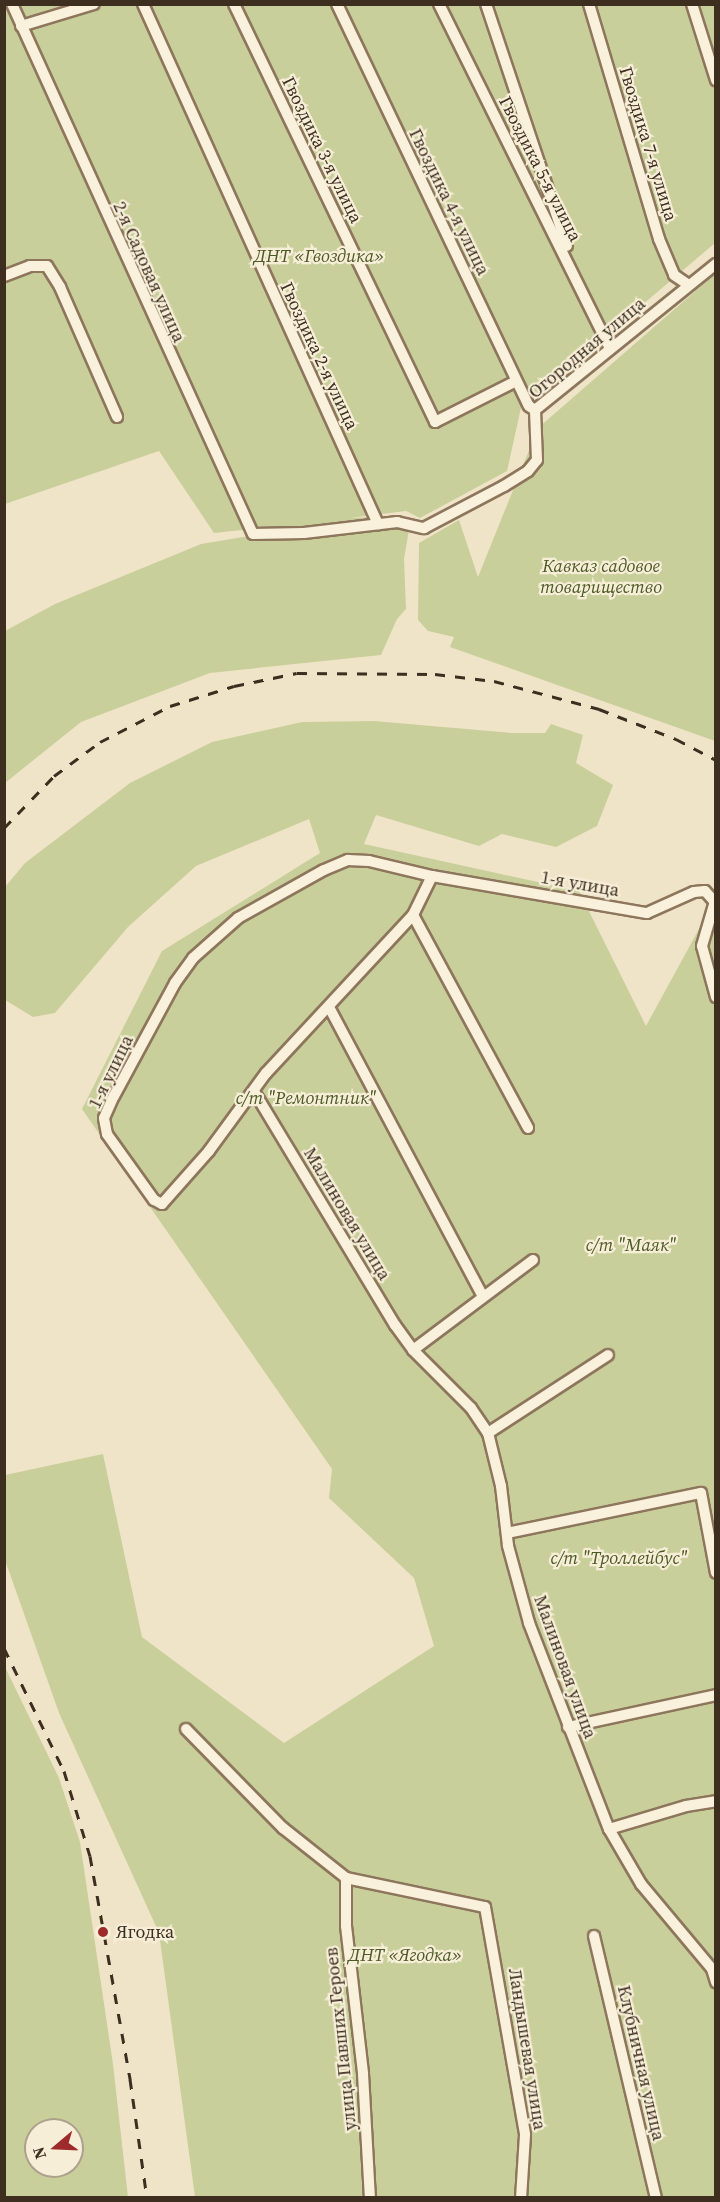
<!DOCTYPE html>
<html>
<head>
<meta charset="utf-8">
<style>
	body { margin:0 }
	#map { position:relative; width:720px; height:2202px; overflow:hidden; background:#f0e4c8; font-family:"Source Serif 4",serif }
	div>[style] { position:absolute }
	.green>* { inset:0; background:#c9cf9b }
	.roads { filter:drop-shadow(2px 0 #8d765c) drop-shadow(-2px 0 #8d765c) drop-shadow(0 2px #8d765c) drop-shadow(0 -2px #8d765c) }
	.minor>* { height:10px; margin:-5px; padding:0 5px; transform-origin:5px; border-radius:5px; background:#faf1dc }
	.rail>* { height:3px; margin-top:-1.5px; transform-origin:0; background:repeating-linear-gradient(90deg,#3d2e20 0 10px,transparent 0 20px) }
	.dots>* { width:16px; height:16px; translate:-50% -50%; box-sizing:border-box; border:3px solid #f7eed8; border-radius:50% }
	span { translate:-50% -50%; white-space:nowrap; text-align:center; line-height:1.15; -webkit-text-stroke:4.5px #f7eed8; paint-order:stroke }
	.street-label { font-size:18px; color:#3d2e20 }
	.park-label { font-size:18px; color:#4d5a26; font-style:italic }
	.poi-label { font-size:18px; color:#3d2e20 }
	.left { translate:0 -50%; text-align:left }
	.frame { position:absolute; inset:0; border:6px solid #3d2e20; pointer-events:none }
	.north { position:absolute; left:24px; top:2118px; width:60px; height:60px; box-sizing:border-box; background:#f7eed8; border:2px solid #ada18e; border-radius:50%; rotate:251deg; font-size:16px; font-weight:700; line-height:24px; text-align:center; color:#3d2e20 }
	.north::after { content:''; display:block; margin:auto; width:21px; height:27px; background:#9e2a2b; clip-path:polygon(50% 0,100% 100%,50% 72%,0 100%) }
</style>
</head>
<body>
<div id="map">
	<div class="green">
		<div style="clip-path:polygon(5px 5px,715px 5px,715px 243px,521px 408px,507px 471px,420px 518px,406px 511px,349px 518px,373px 517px,409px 530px,404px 559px,406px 609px,397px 619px,381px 655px,210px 673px,81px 722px,5px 783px,5px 631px,55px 604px,201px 544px,249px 536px,251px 529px,214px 533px,159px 451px,5px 504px)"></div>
		<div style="clip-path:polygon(715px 274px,715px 741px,450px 647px,454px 637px,428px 631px,418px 620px,419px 543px,459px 520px,478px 577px,538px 428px)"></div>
		<div style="clip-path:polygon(374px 721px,512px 733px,545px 733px,551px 724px,583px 735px,576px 763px,613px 785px,597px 826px,556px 847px,502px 834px,479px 846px,376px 815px,364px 844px,579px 891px,646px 1026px,711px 907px,715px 911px,715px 2197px,195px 2197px,159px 1933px,59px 1713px,5px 1560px,5px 1475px,103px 1454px,142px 1637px,284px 1743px,434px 1646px,414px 1578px,329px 1498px,332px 1469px,82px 1109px,162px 951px,320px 853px,309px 819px,196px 866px,128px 927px,55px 1013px,33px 1017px,5px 1000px,5px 887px,25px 863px,130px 783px,212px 742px,302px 722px)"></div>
		<div style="clip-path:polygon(evenodd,5px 1667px,59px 1778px,80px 1842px,113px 2064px,128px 2197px,5px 2197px,5px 1667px,36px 2130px,72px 2130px,72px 2166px,36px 2166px,36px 2130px)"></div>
	</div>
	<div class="roads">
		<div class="minor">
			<div style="left:12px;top:4px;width:582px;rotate:65.55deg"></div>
			<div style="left:253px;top:534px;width:51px;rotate:-1.1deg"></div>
			<div style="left:304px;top:533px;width:94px;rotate:-6.7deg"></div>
			<div style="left:397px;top:522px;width:28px;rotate:13deg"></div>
			<div style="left:424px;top:528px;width:90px;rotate:-27.7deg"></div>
			<div style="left:504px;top:486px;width:28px;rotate:-32deg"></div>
			<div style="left:528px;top:471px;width:14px;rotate:-51deg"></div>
			<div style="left:537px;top:460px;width:50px;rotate:-92.3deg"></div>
			<div style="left:535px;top:410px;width:233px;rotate:-38.9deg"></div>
			<div style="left:143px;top:4px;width:571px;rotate:65.68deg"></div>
			<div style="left:234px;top:4px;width:464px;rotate:64.3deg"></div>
			<div style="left:435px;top:422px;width:91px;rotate:-26.8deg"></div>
			<div style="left:337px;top:4px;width:445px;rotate:64.5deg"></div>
			<div style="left:529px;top:406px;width:7px;rotate:34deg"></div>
			<div style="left:439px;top:4px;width:385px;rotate:63.6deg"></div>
			<div style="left:486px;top:4px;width:255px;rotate:71.5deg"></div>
			<div style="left:589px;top:4px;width:245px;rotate:73.4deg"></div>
			<div style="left:659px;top:239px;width:39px;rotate:67deg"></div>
			<div style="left:674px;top:275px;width:18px;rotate:34deg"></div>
			<div style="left:692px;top:4px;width:80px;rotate:72.5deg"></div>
			<div style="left:21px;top:26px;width:76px;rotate:-16.8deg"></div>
			<div style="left:4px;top:276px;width:28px;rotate:-21deg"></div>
			<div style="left:30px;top:266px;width:17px"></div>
			<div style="left:47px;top:266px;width:25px;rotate:58deg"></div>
			<div style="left:60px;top:287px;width:142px;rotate:66.3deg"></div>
			<div style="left:432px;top:876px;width:43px;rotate:116deg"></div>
			<div style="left:413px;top:915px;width:216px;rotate:132.9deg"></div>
			<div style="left:266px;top:1073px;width:97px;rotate:126.2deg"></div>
			<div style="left:209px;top:1151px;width:71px;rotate:131.6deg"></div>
			<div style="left:162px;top:1204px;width:9px;rotate:-153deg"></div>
			<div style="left:154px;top:1200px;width:81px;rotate:-125.5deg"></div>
			<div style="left:107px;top:1134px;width:16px;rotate:-101deg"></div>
			<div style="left:104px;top:1118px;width:24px;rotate:-66deg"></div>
			<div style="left:114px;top:1096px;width:128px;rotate:-61.6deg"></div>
			<div style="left:175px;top:983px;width:31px;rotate:-54deg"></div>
			<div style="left:193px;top:958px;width:60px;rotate:-41.6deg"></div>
			<div style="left:238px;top:918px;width:98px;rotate:-29.2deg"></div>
			<div style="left:324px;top:870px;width:26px;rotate:-23deg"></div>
			<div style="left:348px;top:860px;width:21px;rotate:3deg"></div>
			<div style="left:369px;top:861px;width:65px;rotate:13.4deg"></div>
			<div style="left:432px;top:876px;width:218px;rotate:9.8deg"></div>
			<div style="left:647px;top:913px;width:51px;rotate:-24.1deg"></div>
			<div style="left:694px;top:892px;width:11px;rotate:-5deg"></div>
			<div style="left:705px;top:891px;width:13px;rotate:48deg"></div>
			<div style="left:716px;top:898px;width:50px;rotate:106.3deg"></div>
			<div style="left:702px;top:946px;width:53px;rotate:74.6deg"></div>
			<div style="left:413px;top:915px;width:242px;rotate:61.6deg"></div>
			<div style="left:329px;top:1007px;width:328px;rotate:62deg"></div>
			<div style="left:255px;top:1093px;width:271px;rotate:58.9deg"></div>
			<div style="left:395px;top:1325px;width:31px;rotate:54deg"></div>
			<div style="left:413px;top:1350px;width:82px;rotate:45deg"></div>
			<div style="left:471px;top:1408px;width:30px;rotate:56deg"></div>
			<div style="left:488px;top:1433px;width:55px;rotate:76.2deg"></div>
			<div style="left:501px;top:1486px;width:60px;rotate:83.3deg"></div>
			<div style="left:508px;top:1546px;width:80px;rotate:74.7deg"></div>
			<div style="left:529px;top:1623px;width:221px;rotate:68.8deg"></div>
			<div style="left:609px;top:1829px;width:64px;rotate:59.8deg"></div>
			<div style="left:641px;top:1884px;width:111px;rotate:50.1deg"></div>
			<div style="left:712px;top:1969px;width:14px;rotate:73deg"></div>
			<div style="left:413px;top:1350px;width:150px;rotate:-36.9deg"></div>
			<div style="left:488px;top:1433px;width:143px;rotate:-33deg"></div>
			<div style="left:507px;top:1533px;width:198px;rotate:-11.7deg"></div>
			<div style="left:701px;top:1493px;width:81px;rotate:79.4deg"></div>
			<div style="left:568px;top:1727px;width:151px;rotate:-12.2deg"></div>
			<div style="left:186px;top:1729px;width:139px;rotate:45.6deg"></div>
			<div style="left:283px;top:1828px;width:80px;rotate:38.4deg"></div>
			<div style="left:346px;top:1878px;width:142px;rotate:11.8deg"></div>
			<div style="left:485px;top:1907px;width:231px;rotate:80deg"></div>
			<div style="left:525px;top:2135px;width:63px;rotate:93.6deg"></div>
			<div style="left:609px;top:1829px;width:80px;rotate:-16.6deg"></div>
			<div style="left:686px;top:1806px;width:30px;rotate:-9deg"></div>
			<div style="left:346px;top:1878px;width:48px;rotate:90deg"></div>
			<div style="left:346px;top:1926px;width:149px;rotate:83.4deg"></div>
			<div style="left:363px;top:2074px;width:124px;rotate:86.8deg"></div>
			<div style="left:594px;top:1936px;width:269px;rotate:76.7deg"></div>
		</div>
	</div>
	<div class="rail">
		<div style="left:4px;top:828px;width:72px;rotate:-46.1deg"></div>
		<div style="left:54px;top:776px;width:57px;rotate:-36.5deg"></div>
		<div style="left:100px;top:742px;width:79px;rotate:-27.2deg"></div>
		<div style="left:170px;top:706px;width:67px;rotate:-17.4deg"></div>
		<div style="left:234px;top:686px;width:64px;rotate:-11.7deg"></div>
		<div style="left:297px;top:673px;width:138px;rotate:0.4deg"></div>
		<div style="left:435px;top:674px;width:59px;rotate:6.8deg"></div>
		<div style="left:494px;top:681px;width:109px;rotate:14.9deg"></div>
		<div style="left:599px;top:709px;width:83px;rotate:21.3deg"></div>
		<div style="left:676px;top:739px;width:45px;rotate:27.7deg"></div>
		<div style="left:4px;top:1648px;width:137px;rotate:64deg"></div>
		<div style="left:64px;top:1771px;width:89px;rotate:73deg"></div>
		<div style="left:90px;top:1856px;width:227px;rotate:79.8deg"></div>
		<div style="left:130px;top:2079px;width:120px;rotate:81.9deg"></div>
	</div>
	<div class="dots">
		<div style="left:103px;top:1932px;background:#9e2a2b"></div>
	</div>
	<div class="street-label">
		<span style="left:648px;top:144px;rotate:73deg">Гвоздика 7-я улица</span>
		<span style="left:322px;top:150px;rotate:64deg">Гвоздика 3-я улица</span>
		<span style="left:540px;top:169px;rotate:63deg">Гвоздика 5-я улица</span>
		<span style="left:449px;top:202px;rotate:64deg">Гвоздика 4-я улица</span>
		<span style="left:149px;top:272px;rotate:66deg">2-я Садовая улица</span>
		<span style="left:587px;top:348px;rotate:-40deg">Огородная улица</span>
		<span style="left:319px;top:356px;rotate:65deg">Гвоздика 2-я улица</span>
		<span style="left:580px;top:884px;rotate:10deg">1-я улица</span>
		<span style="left:111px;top:1072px;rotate:-64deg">1-я улица</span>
		<span style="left:347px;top:1214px;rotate:59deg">Малиновая улица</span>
		<span style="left:565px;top:1667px;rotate:70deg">Малиновая улица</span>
		<span style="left:341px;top:2039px;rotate:-96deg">улица Павших Героев</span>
		<span style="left:527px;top:2049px;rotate:81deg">Ландышевая улица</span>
		<span style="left:641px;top:2063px;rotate:77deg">Клубничная улица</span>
	</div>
	<div class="park-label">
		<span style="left:319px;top:256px">ДНТ «Гвоздика»</span>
		<span style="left:601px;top:577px">Кавказ садовое<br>товарищество</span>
		<span style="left:306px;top:1098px">с/т "Ремонтник"</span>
		<span style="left:631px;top:1245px">с/т "Маяк"</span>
		<span style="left:619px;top:1558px">с/т "Троллейбус"</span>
		<span style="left:405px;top:1955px">ДНТ «Ягодка»</span>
	</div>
	<div class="poi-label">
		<span class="left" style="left:116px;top:1932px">Ягодка</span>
	</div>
	<div class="frame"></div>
	<div class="north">N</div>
</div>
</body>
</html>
